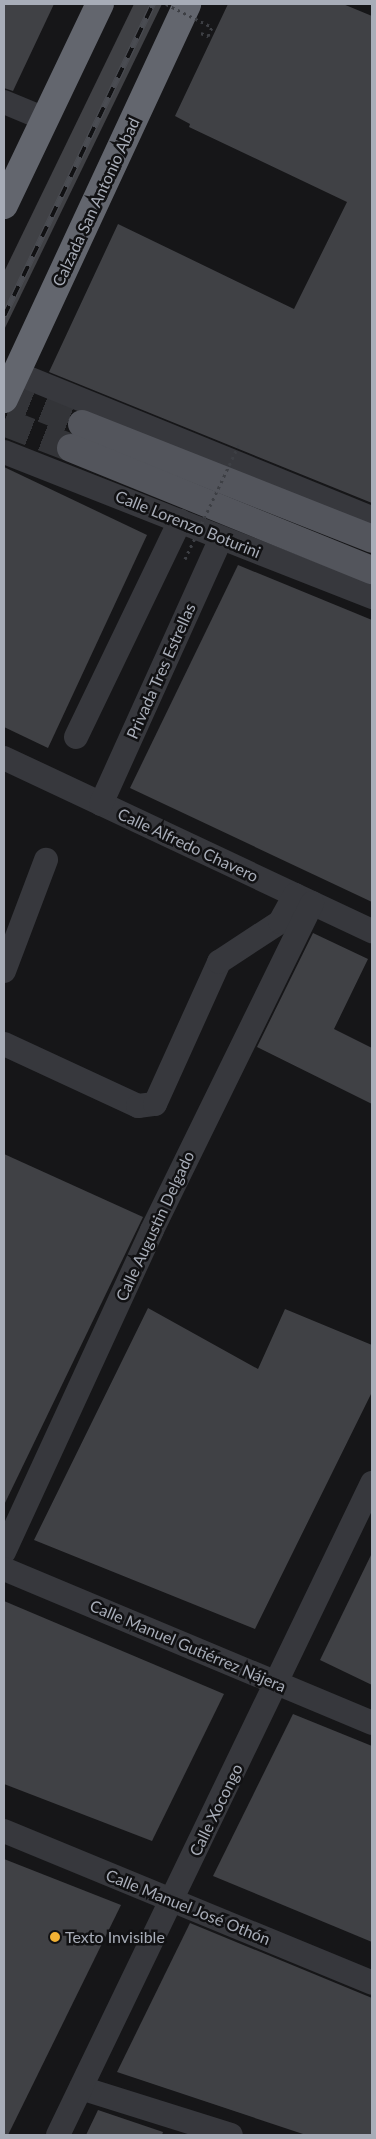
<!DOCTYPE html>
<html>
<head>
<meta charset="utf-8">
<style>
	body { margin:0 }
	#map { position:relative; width:376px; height:2139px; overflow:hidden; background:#161618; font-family:Lato,sans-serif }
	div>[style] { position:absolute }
	.building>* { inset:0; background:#404145 }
	.major-tunnel>* { height:28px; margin-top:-14px; transform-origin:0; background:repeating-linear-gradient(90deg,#333438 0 28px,transparent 0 42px) }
	.path>* { height:3px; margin-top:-1.5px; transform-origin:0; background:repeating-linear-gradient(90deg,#3d3f44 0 2.5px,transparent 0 6.5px) }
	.minor>* { height:24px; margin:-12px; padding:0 12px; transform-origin:12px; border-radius:12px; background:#37383d }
	.major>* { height:28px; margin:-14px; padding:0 14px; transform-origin:14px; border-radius:14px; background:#53555c }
	.highway>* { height:28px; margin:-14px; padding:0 14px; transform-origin:14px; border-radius:14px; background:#63666e }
	.rail>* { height:5.5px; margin-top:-2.75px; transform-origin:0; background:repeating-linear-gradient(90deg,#111113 0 11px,#4a4c52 0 22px); box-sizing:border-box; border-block:1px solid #4a4c52 }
	.path-bridge>* { height:3px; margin-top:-1.5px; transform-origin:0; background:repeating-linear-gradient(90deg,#3d3f44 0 2.5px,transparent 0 6.5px) }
	.dots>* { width:14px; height:14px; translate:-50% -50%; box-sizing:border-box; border:2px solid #111113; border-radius:50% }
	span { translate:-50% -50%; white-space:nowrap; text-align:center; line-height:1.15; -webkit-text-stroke:5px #111113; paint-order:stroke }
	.street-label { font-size:16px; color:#a8adb8 }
	.poi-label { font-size:16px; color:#a8adb8 }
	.left { translate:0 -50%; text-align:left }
	.frame { position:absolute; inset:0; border:5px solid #a8adb8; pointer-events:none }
</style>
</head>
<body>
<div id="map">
	<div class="building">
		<div style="clip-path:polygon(4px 4px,54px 4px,13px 91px,4px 88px)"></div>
		<div style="clip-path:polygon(134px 4px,162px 4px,4px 330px,4px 272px)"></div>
		<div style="clip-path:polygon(228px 4px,343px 4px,372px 16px,372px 503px,49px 372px,118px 224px,294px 309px,347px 202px,189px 127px,190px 124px,175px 116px)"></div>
		<div style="clip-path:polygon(4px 467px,147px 535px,48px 748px,4px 727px)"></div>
		<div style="clip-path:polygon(238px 565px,372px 620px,372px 902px,130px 788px)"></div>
		<div style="clip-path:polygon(313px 933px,368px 959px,334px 1029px,372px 1048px,372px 1104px,257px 1047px)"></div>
		<div style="clip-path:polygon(4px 1154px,143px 1217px,4px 1505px)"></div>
		<div style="clip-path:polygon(148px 1308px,258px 1369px,285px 1309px,372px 1345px,372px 1392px,255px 1629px,34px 1540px)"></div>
		<div style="clip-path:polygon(372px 1553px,372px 1685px,320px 1660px)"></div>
		<div style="clip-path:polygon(4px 1601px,224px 1694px,152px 1841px,4px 1784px)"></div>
		<div style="clip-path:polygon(293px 1714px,372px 1746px,372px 1942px,213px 1876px)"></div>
		<div style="clip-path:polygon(4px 1859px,121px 1905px,8px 2135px,4px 2135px)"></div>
		<div style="clip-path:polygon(190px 1923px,372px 1998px,372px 2135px,306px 2135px,117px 2072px)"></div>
		<div style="clip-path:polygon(98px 2110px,163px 2132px,162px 2135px,86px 2135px)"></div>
	</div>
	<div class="major-tunnel">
		<div style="left:4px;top:393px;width:84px;rotate:21.7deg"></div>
		<div style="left:4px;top:422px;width:72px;rotate:21.2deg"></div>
	</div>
	<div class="path">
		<div style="left:201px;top:33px;width:8px;rotate:23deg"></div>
		<div style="left:208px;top:36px;width:10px;rotate:-66deg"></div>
	</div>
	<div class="minor">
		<div style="left:4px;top:102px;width:44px;rotate:22.5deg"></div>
		<div style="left:16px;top:373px;width:384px;rotate:22.2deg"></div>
		<div style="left:4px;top:452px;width:396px;rotate:21.5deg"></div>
		<div style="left:76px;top:737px;width:240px;rotate:-64.3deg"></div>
		<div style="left:4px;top:758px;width:407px;rotate:25.2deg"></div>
		<div style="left:101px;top:804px;width:292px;rotate:-65.7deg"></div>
		<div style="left:4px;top:971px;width:119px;rotate:-69.3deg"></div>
		<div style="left:4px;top:1044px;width:148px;rotate:24.8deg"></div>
		<div style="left:138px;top:1106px;width:17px;rotate:-7deg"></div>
		<div style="left:155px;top:1104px;width:156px;rotate:-65.7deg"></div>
		<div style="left:219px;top:962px;width:73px;rotate:-33.3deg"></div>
		<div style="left:280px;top:922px;width:31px;rotate:-61deg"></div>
		<div style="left:4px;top:1552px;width:354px;rotate:-65.3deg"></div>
		<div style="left:152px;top:1230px;width:364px;rotate:-63.9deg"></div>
		<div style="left:4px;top:1569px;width:399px;rotate:22.7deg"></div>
		<div style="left:4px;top:1831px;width:398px;rotate:22.4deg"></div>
		<div style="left:81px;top:2088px;width:157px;rotate:17.4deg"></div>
		<div style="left:58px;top:2135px;width:724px;rotate:-64.28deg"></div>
	</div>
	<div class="major">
		<div style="left:82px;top:424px;width:312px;rotate:21.6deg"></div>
		<div style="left:71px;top:448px;width:325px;rotate:22.1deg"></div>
	</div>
	<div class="highway">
		<div style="left:4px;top:205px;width:223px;rotate:-64.5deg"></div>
		<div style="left:4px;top:399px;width:435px;rotate:-65.1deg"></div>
	</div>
	<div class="rail">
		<div style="left:4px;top:316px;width:346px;rotate:-64.5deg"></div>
	</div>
	<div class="path-bridge">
		<div style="left:166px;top:4px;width:51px;rotate:26.6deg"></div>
		<div style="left:185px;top:559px;width:129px;rotate:-64.8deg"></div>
	</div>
	<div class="dots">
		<div style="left:55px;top:1937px;background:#f2b134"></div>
	</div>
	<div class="street-label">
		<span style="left:96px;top:202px;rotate:-65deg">Calzada San Antonio Abad</span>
		<span style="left:188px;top:524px;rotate:22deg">Calle Lorenzo Boturini</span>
		<span style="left:161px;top:671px;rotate:-66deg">Privada Tres Estrellas</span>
		<span style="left:188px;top:845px;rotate:25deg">Calle Alfredo Chavero</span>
		<span style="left:155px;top:1226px;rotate:-65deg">Calle Augustin Delgado</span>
		<span style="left:188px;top:1646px;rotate:23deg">Calle Manuel Gutiérrez Nájera</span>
		<span style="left:216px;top:1810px;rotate:-64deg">Calle Xocongo</span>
		<span style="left:188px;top:1907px;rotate:22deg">Calle Manuel José Othón</span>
	</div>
	<div class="poi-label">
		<span class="left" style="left:65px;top:1937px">Texto Invisible</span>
	</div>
	<div class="frame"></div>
</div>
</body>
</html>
